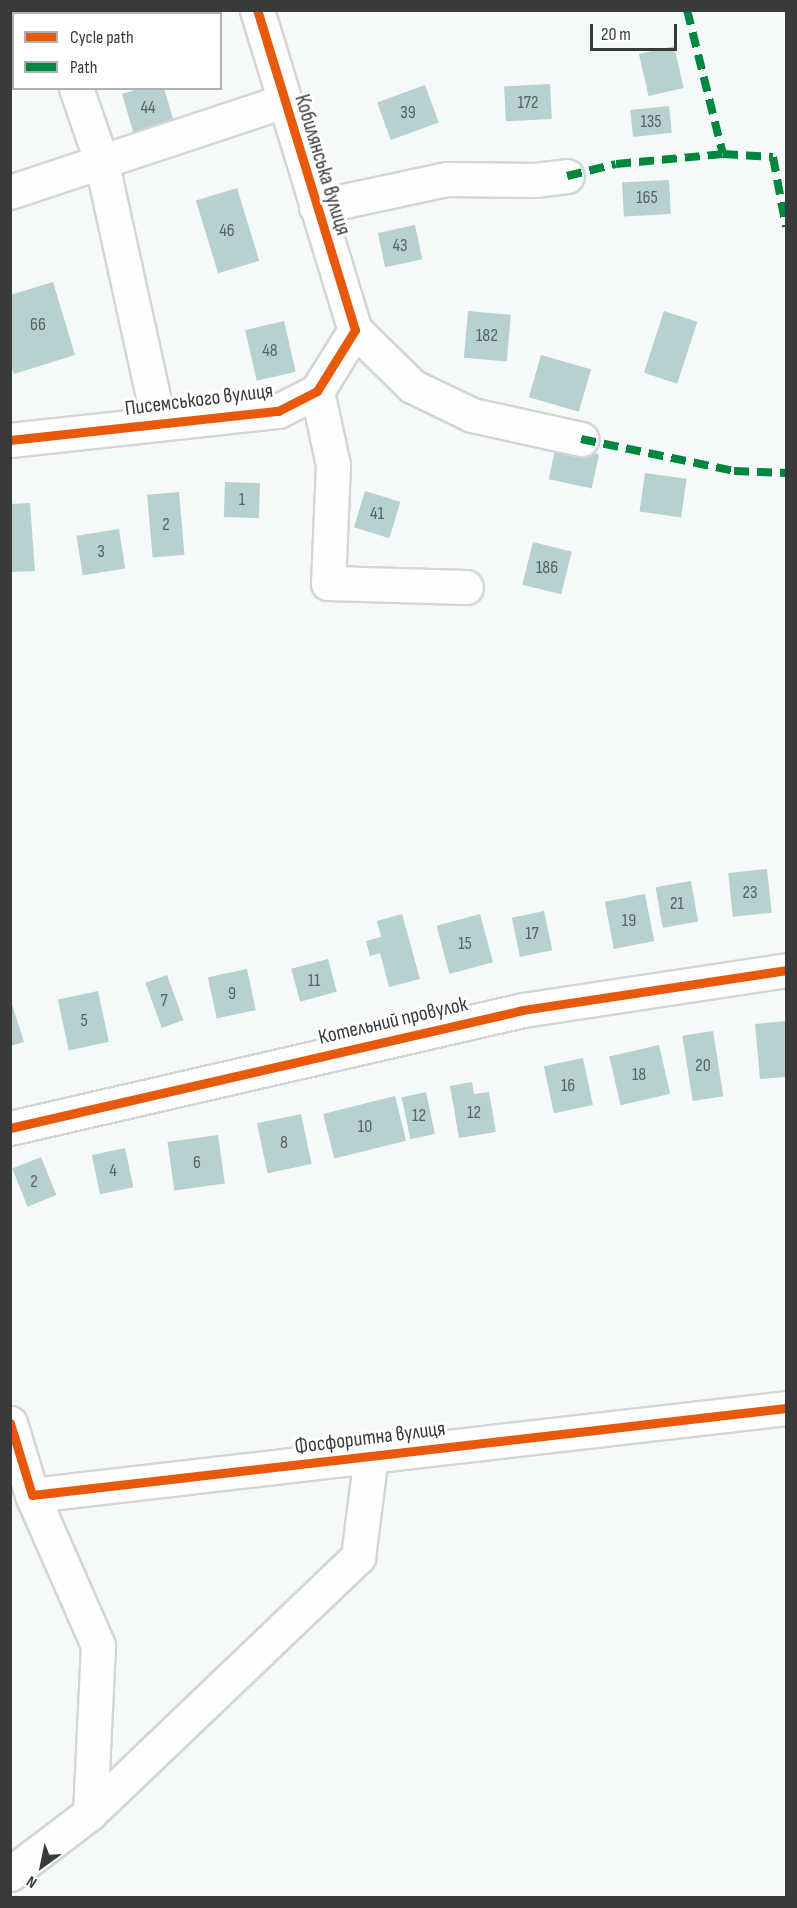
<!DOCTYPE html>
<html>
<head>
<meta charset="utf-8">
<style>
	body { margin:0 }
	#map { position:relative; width:797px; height:1908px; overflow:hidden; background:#f6f9fa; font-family:"Sofia Sans Condensed",sans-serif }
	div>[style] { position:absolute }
	.building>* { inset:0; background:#b7d0d0; transform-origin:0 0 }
	.roads { filter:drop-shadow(2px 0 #d3d5d6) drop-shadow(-2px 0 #d3d5d6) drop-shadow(0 2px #d3d5d6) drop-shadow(0 -2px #d3d5d6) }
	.minor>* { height:33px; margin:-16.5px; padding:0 16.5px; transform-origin:16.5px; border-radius:16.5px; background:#fefefe }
	.quiet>* { height:8px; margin-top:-4px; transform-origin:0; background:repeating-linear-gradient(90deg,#00873e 0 15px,transparent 0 23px) }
	.cycleway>* { height:9px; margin:-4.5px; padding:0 4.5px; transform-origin:4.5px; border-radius:4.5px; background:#e8590c }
	span { translate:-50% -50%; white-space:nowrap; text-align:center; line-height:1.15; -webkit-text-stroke:6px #fff; paint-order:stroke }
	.number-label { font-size:18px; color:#586060 }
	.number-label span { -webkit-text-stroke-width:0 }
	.street-label { font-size:21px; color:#383a3b }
	.frame { position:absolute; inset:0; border:12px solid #383a3b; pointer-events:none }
	.legend { position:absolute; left:12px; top:12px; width:210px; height:78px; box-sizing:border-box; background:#fff; border:2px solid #afb0b1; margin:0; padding:8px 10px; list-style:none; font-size:18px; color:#383a3b }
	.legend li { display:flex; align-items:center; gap:12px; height:30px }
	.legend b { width:30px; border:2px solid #afb0b1 }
	.north { position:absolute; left:12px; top:1836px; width:60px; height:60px; -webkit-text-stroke:4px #fff; paint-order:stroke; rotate:213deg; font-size:16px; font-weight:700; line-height:24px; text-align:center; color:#383a3b }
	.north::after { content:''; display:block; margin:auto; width:21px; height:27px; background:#383a3b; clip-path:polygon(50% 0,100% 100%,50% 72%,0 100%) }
	.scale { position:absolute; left:590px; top:24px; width:87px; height:27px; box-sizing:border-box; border:3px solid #383a3b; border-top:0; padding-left:8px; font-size:18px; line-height:21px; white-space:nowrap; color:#383a3b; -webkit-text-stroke:4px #fff; paint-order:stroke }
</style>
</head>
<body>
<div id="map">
	<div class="building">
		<div style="left:674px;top:46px;width:43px;height:36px;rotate:77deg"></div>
		<div style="left:550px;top:84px;width:35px;height:46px;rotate:87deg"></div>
		<div style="left:425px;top:85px;width:40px;height:51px;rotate:70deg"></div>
		<div style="clip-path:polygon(141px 88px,164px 88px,174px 122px,134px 135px,122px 94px)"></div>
		<div style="left:669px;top:106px;width:27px;height:39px;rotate:84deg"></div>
		<div style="left:669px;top:180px;width:34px;height:47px;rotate:87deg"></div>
		<div style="left:237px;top:188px;width:76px;height:43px;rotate:73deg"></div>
		<div style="left:415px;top:225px;width:35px;height:38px;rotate:78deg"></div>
		<div style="clip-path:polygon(53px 282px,75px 355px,14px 374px,10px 363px,10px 295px)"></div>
		<div style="left:468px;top:311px;width:43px;height:47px;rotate:5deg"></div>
		<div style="left:664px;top:311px;width:35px;height:65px;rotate:18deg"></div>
		<div style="left:284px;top:321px;width:52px;height:40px;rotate:77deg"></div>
		<div style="left:541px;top:355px;width:52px;height:44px;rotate:16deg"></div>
		<div style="left:556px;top:445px;width:44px;height:35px;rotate:12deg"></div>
		<div style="left:645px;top:473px;width:42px;height:39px;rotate:8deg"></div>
		<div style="left:225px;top:482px;width:35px;height:35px;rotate:2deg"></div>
		<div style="left:365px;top:491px;width:37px;height:38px;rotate:17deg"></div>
		<div style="left:179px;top:492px;width:63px;height:32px;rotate:85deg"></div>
		<div style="clip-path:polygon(30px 503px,35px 571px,10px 572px,10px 504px)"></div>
		<div style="left:119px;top:529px;width:40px;height:43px;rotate:81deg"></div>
		<div style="left:533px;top:542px;width:40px;height:44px;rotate:14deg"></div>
		<div style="left:767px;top:869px;width:44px;height:39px;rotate:84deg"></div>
		<div style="left:691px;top:881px;width:41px;height:36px;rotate:80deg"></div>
		<div style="left:645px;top:894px;width:48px;height:41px;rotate:79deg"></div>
		<div style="left:544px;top:911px;width:40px;height:33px;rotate:78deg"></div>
		<div style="clip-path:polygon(402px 914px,420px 979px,389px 987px,380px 953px,370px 956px,366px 941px,381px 937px,377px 921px)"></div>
		<div style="left:480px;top:914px;width:50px;height:45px;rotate:75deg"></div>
		<div style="left:328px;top:959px;width:34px;height:38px;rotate:75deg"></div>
		<div style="left:247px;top:969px;width:42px;height:40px;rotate:78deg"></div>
		<div style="left:167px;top:975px;width:48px;height:23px;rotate:70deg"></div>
		<div style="left:98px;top:991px;width:52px;height:41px;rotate:78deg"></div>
		<div style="clip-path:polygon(10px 998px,24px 1042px,10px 1046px)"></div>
		<div style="clip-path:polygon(786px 1021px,786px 1077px,760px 1079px,755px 1024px)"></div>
		<div style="left:713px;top:1031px;width:66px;height:31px;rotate:81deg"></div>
		<div style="left:659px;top:1045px;width:50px;height:51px;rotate:77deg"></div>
		<div style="left:583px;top:1058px;width:48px;height:40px;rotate:78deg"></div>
		<div style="clip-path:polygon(472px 1082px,474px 1094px,489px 1092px,496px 1132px,459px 1138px,450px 1086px)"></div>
		<div style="left:426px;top:1092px;width:43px;height:25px;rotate:78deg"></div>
		<div style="left:395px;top:1096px;width:46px;height:74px;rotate:76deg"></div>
		<div style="left:301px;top:1114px;width:51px;height:45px;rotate:78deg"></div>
		<div style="left:218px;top:1135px;width:49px;height:51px;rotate:82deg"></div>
		<div style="left:125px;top:1148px;width:40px;height:34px;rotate:78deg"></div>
		<div style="left:41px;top:1157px;width:41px;height:31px;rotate:68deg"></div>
	</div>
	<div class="roads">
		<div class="minor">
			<div style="left:49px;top:10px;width:4px;rotate:76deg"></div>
			<div style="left:257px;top:10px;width:335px;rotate:73deg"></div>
			<div style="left:355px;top:330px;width:80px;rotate:44.5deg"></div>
			<div style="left:412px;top:386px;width:67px;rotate:25.8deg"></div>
			<div style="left:472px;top:415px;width:112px;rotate:12.4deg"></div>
			<div style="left:76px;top:88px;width:76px;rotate:70.9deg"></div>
			<div style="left:101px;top:160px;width:270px;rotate:77.6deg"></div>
			<div style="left:10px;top:192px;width:289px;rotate:-18.4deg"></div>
			<div style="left:316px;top:207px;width:134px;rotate:-12.1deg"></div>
			<div style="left:447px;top:179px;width:88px;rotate:0.7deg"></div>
			<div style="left:535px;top:180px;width:32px;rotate:-7deg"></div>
			<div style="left:317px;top:391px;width:76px;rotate:77.8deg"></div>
			<div style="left:333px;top:465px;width:118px;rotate:92.4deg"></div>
			<div style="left:328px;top:583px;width:138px;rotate:1.7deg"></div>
			<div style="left:10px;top:440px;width:270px;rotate:-6.2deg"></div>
			<div style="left:278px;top:411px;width:44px;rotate:-27.1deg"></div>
			<div style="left:317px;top:391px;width:72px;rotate:-58.1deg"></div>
			<div style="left:10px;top:1128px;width:526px;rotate:-12.95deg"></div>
			<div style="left:523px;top:1010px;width:266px;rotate:-8.6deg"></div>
			<div style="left:10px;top:1423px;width:75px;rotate:73deg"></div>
			<div style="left:32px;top:1495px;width:759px;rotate:-6.58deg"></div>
			<div style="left:32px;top:1495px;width:164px;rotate:66.3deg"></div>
			<div style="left:98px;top:1645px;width:168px;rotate:92.7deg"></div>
			<div style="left:10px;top:1874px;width:101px;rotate:-37.3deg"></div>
			<div style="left:90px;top:1813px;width:371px;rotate:-43.7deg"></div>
			<div style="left:358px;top:1557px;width:102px;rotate:-82.7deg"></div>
		</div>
	</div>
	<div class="quiet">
		<div style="left:687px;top:10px;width:148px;rotate:76deg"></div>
		<div style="left:567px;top:176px;width:50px;rotate:-13.8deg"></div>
		<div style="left:616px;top:164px;width:107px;rotate:-5.3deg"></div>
		<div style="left:723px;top:154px;width:50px;rotate:3.4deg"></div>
		<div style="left:773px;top:157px;width:71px;rotate:79.5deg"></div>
		<div style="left:581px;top:439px;width:156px;rotate:11.8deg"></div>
		<div style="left:734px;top:471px;width:52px;rotate:2.2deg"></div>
	</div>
	<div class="cycleway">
		<div style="left:10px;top:440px;width:270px;rotate:-6.2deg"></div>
		<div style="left:278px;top:411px;width:44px;rotate:-27.1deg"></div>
		<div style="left:317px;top:391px;width:72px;rotate:-58.1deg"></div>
		<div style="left:355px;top:330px;width:335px;rotate:-107deg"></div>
		<div style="left:10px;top:1128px;width:526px;rotate:-12.95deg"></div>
		<div style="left:523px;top:1010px;width:266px;rotate:-8.6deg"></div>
		<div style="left:10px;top:1423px;width:75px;rotate:73deg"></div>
		<div style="left:32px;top:1495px;width:759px;rotate:-6.58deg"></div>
	</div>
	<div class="number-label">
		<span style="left:528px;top:103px">172</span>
		<span style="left:148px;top:108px">44</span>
		<span style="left:408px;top:113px">39</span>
		<span style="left:651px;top:122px">135</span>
		<span style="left:647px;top:198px">165</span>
		<span style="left:227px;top:231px">46</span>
		<span style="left:400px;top:246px">43</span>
		<span style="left:38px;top:325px">66</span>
		<span style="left:487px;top:336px">182</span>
		<span style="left:270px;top:351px">48</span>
		<span style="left:242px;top:500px">1</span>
		<span style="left:377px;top:514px">41</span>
		<span style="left:166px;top:525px">2</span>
		<span style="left:101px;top:552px">3</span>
		<span style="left:547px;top:568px">186</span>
		<span style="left:750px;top:893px">23</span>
		<span style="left:677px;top:904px">21</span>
		<span style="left:629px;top:921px">19</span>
		<span style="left:532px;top:934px">17</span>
		<span style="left:465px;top:944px">15</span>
		<span style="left:314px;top:981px">11</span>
		<span style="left:232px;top:994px">9</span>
		<span style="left:164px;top:1001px">7</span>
		<span style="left:84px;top:1021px">5</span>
		<span style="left:703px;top:1066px">20</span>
		<span style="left:639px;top:1075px">18</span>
		<span style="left:568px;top:1086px">16</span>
		<span style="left:474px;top:1113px">12</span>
		<span style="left:419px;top:1116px">12</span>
		<span style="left:365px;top:1127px">10</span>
		<span style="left:284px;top:1143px">8</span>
		<span style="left:197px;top:1163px">6</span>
		<span style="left:113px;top:1171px">4</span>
		<span style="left:34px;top:1182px">2</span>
	</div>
	<div class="street-label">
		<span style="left:322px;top:165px;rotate:73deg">Кобилянська вулиця</span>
		<span style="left:199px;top:400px;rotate:-7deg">Писемського вулиця</span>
		<span style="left:393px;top:1021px;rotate:-13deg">Котельний провулок</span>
		<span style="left:370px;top:1438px;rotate:-7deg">Фосфоритна вулиця</span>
	</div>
	<div class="frame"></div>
	<ul class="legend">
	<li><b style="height:8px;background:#e8590c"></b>Cycle path</li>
	<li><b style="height:8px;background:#00873e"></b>Path</li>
	</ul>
	<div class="north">N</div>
	<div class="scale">20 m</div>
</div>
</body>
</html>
